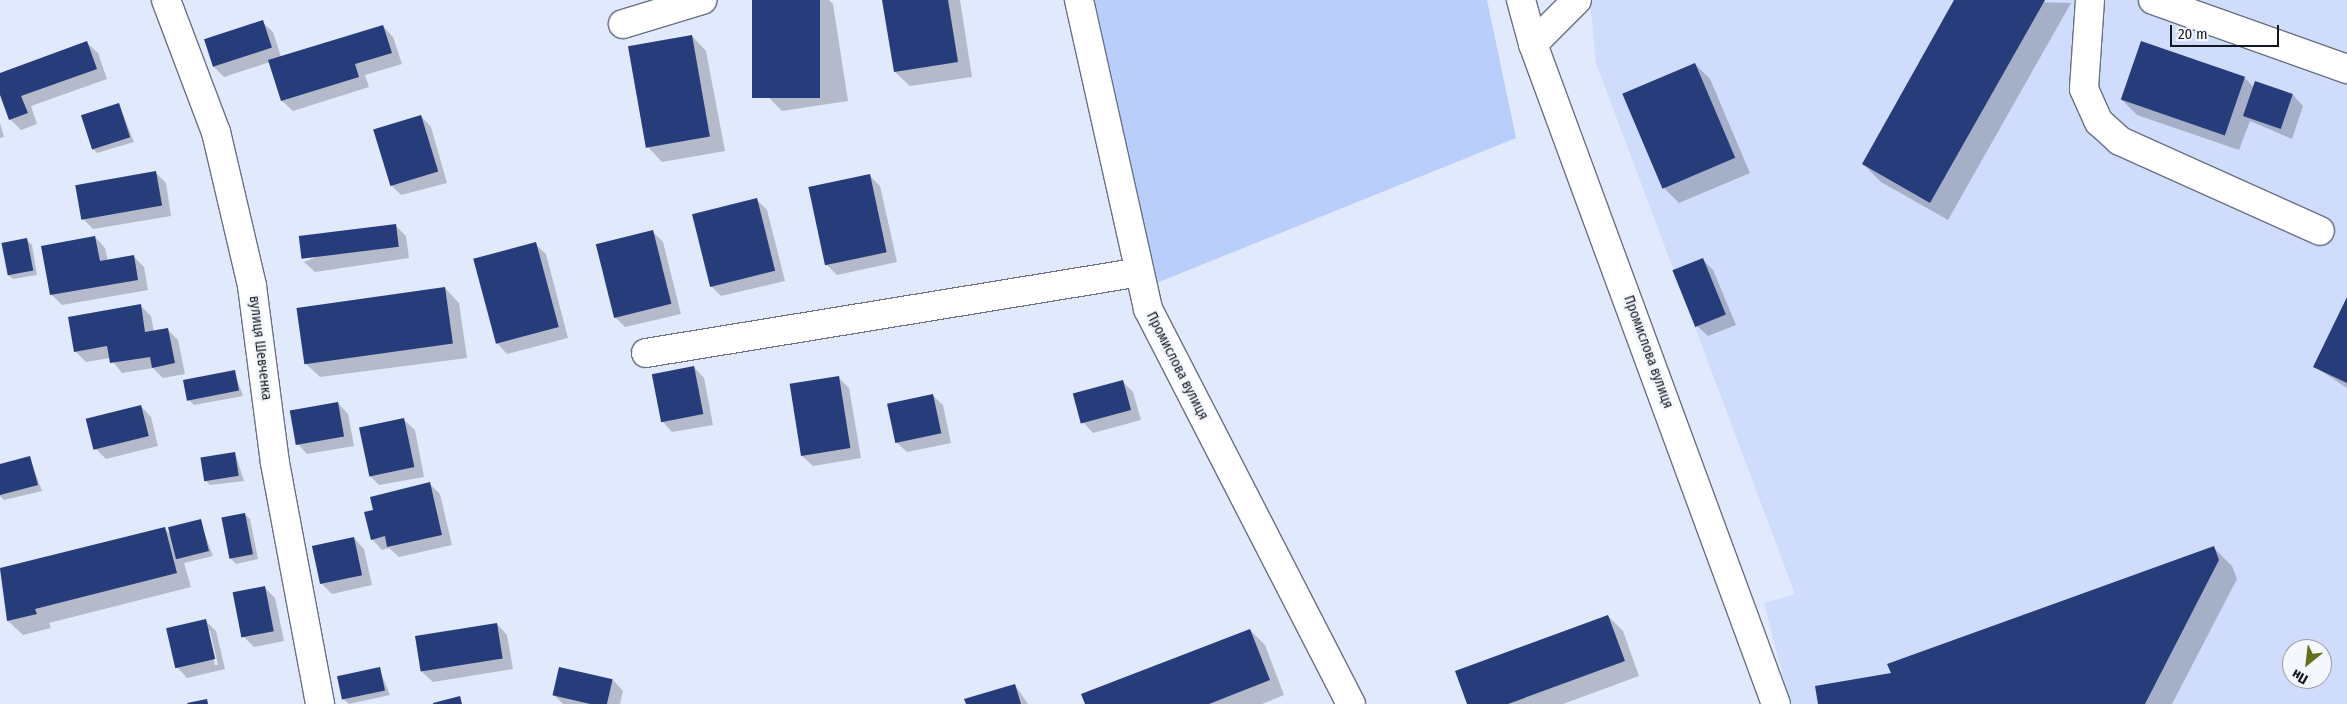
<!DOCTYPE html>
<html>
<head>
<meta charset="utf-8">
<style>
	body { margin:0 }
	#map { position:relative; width:2347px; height:704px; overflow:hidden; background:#e1e9fd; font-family:"Fira Sans Condensed",sans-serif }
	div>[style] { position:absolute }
	.built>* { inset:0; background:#cfdcfb }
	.green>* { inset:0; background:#bacefc }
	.shadow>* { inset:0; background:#0003 }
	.building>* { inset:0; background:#273c7a; transform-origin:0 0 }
	.roads { filter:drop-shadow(1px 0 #687186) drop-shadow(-1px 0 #687186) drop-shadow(0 1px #687186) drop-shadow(0 -1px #687186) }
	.minor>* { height:28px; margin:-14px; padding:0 14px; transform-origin:14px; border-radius:14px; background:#fff }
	span { translate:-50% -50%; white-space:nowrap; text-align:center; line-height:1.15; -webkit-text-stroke:5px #f4f7fc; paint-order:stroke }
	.street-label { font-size:14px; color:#13171f }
	.north { position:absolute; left:2282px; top:639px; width:50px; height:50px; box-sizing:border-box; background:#f4f7fc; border:1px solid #9a9da4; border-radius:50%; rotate:209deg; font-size:14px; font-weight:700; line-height:20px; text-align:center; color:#13171f }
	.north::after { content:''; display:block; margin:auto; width:18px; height:22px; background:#636f19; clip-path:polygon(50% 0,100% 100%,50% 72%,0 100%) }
	.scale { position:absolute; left:2170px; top:25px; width:109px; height:22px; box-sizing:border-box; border:2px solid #13171f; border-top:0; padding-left:6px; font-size:15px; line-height:18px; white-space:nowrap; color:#13171f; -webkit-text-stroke:4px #f4f7fc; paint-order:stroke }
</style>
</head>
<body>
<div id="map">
	<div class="built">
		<div style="clip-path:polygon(evenodd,1590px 0,2347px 0,2347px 704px,1790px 704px,1764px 603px,1795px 594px,1596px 63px,1590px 0,2292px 649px,2322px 649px,2322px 679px,2292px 679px,2292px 649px)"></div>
	</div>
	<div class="green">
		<div style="clip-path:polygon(1093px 0,1487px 0,1516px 138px,1154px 284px)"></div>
	</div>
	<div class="shadow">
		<div style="clip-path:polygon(753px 0,829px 0,833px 4px,848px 101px,782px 111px,767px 96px)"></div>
		<div style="clip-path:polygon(884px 0,960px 0,972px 77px,910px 86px,895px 72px)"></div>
		<div style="clip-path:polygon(1956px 0,2071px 3px,1948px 220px,1881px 182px,1863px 164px)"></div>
		<div style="clip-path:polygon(262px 22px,273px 32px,281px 57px,383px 26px,393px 37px,402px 64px,365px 75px,369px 87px,293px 111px,282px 101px,270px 62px,224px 77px,213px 66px)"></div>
		<div style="clip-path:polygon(692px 36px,706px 51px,725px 151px,662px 162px,648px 147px)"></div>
		<div style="clip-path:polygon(87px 43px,98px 53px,107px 79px,31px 106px,37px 124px,21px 130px,10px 119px,0 92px,0 74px)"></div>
		<div style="clip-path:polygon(1695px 64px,1710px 79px,1750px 173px,1679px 203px,1664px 188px)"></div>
		<div style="clip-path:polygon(2245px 78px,2254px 88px,2256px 83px,2293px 95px,2303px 106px,2292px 139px,2250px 121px,2239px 150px,2137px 115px,2122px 100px)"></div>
		<div style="clip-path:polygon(119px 104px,134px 142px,97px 153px,92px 148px)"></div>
		<div style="clip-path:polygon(421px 116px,431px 127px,447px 183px,401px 195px,391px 185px)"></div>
		<div style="clip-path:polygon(0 123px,4px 137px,0 138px)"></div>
		<div style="clip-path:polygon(155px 172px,166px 183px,171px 216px,93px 229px,82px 218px)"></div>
		<div style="clip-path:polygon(869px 175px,880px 186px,897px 262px,837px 275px,827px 265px)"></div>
		<div style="clip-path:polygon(757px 200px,767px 210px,785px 281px,721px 296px,711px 286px,693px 215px)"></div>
		<div style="clip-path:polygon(395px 225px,406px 236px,409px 258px,315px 272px,304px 262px)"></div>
		<div style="clip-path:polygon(652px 231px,663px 242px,681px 314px,625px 327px,615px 317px)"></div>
		<div style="clip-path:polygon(95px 237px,105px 248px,108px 261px,133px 256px,144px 267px,148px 290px,62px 305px,52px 295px)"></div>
		<div style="clip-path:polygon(27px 240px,32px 245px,37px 275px,13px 279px,7px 274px)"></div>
		<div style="clip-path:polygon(535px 244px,546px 254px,568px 338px,507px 354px,497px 343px)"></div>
		<div style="clip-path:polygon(1703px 260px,1713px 270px,1736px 325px,1708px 336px,1697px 326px)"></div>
		<div style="clip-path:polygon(445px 288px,459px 303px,467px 358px,320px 377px,305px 363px)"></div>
		<div style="clip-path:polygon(2347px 299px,2347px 388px,2314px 366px)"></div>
		<div style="clip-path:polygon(141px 306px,151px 316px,154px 332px,168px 330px,178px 340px,185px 374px,163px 378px,153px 368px,122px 373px,110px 358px,86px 362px,75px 351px)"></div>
		<div style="clip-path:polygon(694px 367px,704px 378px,713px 425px,672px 432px,662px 421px)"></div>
		<div style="clip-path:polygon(234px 371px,243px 396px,194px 405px,189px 400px)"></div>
		<div style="clip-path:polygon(838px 377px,849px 388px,861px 458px,813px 466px,802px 456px)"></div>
		<div style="clip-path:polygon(1122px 381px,1133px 392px,1141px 420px,1093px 433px,1083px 422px)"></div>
		<div style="clip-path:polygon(932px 395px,943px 405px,951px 443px,907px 452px,896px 442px)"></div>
		<div style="clip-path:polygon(338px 403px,348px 414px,354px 446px,307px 454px,297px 443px)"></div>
		<div style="clip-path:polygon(141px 406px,151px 417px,158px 446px,106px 459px,95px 448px)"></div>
		<div style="clip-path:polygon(404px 420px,415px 430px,424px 477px,379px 485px,369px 475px)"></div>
		<div style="clip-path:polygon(235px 453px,244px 481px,210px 485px,205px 480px)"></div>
		<div style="clip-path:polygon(30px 458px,42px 491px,4px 500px,0 496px,0 465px)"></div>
		<div style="clip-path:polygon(430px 484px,440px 494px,452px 545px,399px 557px,389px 548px,382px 550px,372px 539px,375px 511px)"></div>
		<div style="clip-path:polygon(244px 514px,250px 519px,258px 559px,236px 564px,230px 558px)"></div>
		<div style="clip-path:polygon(200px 521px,213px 556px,184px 563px,191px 587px,49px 623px,51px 628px,23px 635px,8px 621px,0 570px,164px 528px,171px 535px)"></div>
		<div style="clip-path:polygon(354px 538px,364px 549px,372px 585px,332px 594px,321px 583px)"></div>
		<div style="clip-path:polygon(2214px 548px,2232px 566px,2237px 579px,2172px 704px,1819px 704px)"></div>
		<div style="clip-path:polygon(264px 587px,275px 598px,284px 641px,254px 647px,243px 636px)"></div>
		<div style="clip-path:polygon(1608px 616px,1623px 631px,1639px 676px,1563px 704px,1468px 704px)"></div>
		<div style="clip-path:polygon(evenodd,205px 620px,216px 631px,225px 669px,187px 678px,177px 667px,205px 620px,207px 631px,210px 631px,218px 665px,215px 665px,207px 631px)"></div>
		<div style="clip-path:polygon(497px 624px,507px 635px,513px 669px,433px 682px,422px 672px)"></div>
		<div style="clip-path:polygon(1250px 630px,1265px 645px,1284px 695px,1262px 704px,1086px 704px)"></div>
		<div style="clip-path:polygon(379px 668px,390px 695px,349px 704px,343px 699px)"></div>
		<div style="clip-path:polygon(613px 680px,623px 691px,620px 704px,563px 704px,554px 695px)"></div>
		<div style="clip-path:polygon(1015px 685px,1028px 704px,967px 704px)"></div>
	</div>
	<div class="building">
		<div style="left:752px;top:0;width:68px;height:98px"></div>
		<div style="clip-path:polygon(882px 0,948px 0,958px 62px,894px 72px)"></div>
		<div style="clip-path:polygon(1954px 0,2045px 0,1930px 203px,1862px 164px)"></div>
		<div style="left:263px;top:20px;width:29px;height:62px;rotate:72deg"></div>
		<div style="clip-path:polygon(383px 25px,392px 53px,355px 64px,359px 77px,281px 101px,268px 60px)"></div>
		<div style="left:692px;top:35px;width:103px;height:65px;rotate:80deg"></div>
		<div style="clip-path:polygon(87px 41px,97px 69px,21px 96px,28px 113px,9px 120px,0 95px,0 73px)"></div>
		<div style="left:2141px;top:41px;width:110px;height:62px;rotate:19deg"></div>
		<div style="left:1695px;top:63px;width:103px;height:79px;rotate:67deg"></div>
		<div style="left:2255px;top:81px;width:40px;height:37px;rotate:19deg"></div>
		<div style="left:119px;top:103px;width:36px;height:40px;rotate:72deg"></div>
		<div style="left:421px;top:115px;width:59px;height:50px;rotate:73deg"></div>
		<div style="left:156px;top:171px;width:35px;height:82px;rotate:80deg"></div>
		<div style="left:870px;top:174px;width:80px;height:63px;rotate:78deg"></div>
		<div style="left:757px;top:198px;width:75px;height:67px;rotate:76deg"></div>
		<div style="left:396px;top:224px;width:23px;height:98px;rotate:83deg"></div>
		<div style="left:653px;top:230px;width:76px;height:59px;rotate:76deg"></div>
		<div style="clip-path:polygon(95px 236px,100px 261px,134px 255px,138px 280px,50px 295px,41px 246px)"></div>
		<div style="left:27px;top:238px;width:33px;height:26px;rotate:79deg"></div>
		<div style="left:536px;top:242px;width:88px;height:65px;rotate:75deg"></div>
		<div style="left:1703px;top:258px;width:61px;height:33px;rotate:68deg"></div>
		<div style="left:445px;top:287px;width:57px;height:150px;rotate:82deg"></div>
		<div style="clip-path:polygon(2347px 297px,2347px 383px,2313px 367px)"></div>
		<div style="clip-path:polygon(141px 304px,145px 332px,168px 328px,175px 363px,152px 368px,150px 357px,110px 363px,107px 346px,74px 352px,68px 317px)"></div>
		<div style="left:694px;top:366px;width:49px;height:43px;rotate:79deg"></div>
		<div style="left:235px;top:370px;width:21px;height:53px;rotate:79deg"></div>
		<div style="left:839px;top:376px;width:73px;height:50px;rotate:81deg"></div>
		<div style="left:1123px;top:380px;width:31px;height:52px;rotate:75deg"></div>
		<div style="left:933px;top:394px;width:40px;height:47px;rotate:78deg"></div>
		<div style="left:338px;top:402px;width:35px;height:49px;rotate:80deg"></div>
		<div style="left:141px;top:405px;width:32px;height:57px;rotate:76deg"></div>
		<div style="left:404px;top:418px;width:50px;height:46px;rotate:78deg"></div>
		<div style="left:235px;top:452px;width:24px;height:35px;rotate:81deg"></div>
		<div style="clip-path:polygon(30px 456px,38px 485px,0 495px,0 464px)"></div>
		<div style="clip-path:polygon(430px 482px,442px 535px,387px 547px,385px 536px,371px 540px,364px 512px,373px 510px,370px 497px)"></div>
		<div style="left:245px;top:513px;width:42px;height:24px;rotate:79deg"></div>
		<div style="left:201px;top:519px;width:33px;height:34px;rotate:76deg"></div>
		<div style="clip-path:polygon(165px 527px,177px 573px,35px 609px,37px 614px,7px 621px,0 568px)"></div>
		<div style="left:354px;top:537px;width:39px;height:43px;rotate:78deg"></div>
		<div style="clip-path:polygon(2214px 546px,2219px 560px,2145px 704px,1818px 704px,1815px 686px,1891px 673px,1887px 664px)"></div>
		<div style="left:265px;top:586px;width:46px;height:33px;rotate:79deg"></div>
		<div style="clip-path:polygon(1608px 615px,1625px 661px,1508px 704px,1467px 704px,1455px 671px)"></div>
		<div style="left:206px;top:619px;width:41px;height:41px;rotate:77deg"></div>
		<div style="left:497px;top:623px;width:36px;height:83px;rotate:81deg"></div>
		<div style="clip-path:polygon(1250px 629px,1270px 680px,1209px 704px,1085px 704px,1081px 694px)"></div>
		<div style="left:380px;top:667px;width:24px;height:44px;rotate:78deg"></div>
		<div style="left:559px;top:667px;width:55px;height:29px;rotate:13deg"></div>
		<div style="clip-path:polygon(1015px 684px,1021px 704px,966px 704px,964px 699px)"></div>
		<div style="clip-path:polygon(460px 696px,462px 704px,433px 704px,433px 703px)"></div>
		<div style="clip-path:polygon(207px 699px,208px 704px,188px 704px,187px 703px)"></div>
	</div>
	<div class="roads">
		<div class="minor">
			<div style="left:166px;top:0;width:141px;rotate:69.3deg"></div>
			<div style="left:216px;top:132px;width:158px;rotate:76.8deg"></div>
			<div style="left:252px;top:286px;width:178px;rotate:82.6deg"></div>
			<div style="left:275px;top:463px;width:245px;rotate:79.4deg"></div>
			<div style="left:1079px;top:0;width:317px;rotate:77.4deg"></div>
			<div style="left:1148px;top:309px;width:444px;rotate:62.8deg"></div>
			<div style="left:1521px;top:0;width:46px;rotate:74.7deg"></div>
			<div style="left:1533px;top:44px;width:703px;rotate:69.79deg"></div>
			<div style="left:2090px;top:0;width:89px;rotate:93.9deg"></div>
			<div style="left:2084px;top:89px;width:36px;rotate:66deg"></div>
			<div style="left:2099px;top:122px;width:28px;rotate:42deg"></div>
			<div style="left:2120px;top:141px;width:219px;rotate:24.2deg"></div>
			<div style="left:2153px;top:0;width:206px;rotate:19.6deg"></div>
			<div style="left:623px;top:24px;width:83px;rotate:-16.9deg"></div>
			<div style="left:1533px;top:44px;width:62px;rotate:-45deg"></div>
			<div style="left:646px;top:353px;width:497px;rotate:-9.3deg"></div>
		</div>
	</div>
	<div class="street-label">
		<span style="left:260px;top:348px;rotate:83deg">вулиця Шевченка</span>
		<span style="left:1648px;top:352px;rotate:70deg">Промислова вулиця</span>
		<span style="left:1177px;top:366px;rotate:63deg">Промислова вулиця</span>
	</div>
	<div class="north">Пн</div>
	<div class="scale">20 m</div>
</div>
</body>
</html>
